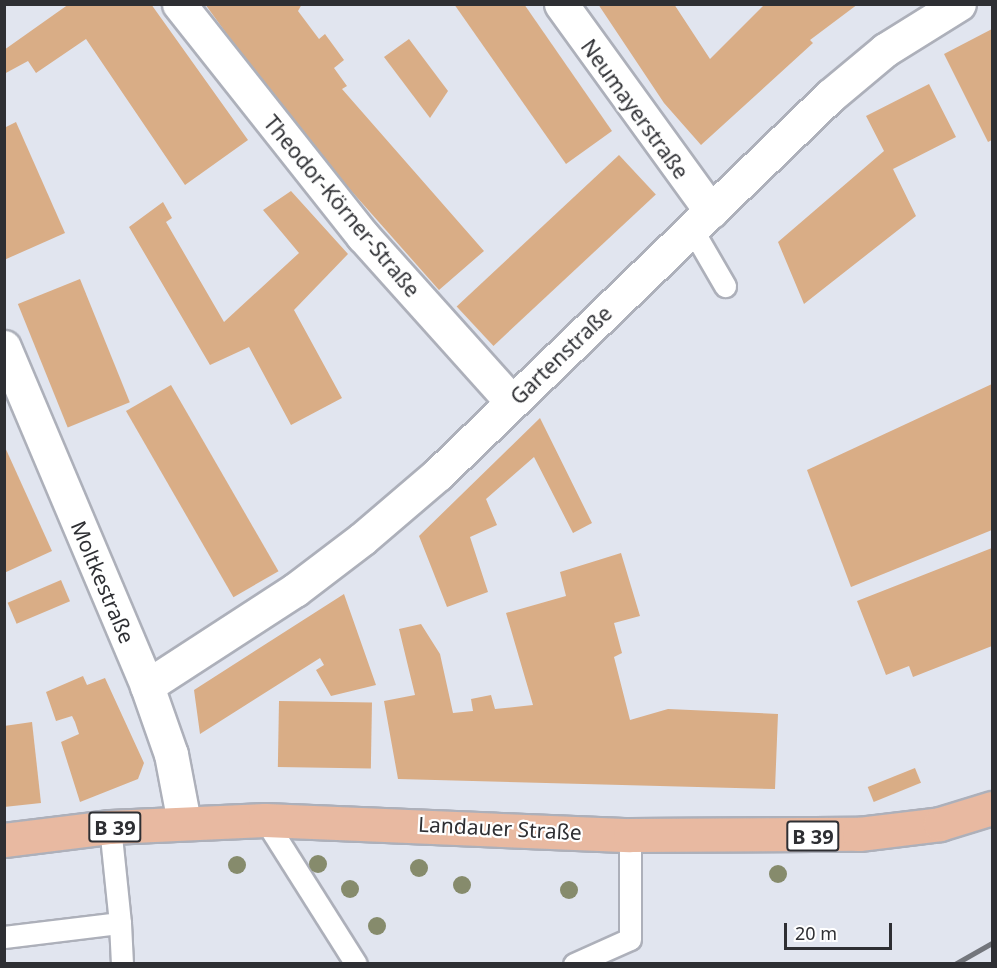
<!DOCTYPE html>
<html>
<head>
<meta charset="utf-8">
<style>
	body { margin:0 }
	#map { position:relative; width:997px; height:968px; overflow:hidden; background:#e1e5ef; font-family:"Noto Sans",sans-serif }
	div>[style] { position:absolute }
	.building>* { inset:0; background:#d9ad86; transform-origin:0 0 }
	.roads { filter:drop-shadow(2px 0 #adb0ba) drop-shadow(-2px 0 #adb0ba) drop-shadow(0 2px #adb0ba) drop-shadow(0 -2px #adb0ba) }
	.service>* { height:21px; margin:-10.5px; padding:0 10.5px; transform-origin:10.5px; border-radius:10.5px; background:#fff }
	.minor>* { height:33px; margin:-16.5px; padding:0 16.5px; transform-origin:16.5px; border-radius:16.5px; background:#fff }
	.primary>* { height:33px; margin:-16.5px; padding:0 16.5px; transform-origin:16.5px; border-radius:16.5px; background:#e8b9a1 }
	.rail>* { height:4.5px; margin:-2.25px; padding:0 2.25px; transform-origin:2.25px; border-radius:2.25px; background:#73767c }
	.trees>* { width:18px; height:18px; margin:-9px; border-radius:50%; background:#868b6c }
	span { translate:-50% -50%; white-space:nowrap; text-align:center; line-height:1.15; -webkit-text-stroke:4.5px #fff; paint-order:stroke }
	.shield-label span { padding:2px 4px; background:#fff; border:2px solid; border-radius:4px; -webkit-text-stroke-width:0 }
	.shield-label { font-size:20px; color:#2e2f33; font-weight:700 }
	.street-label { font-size:21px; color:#2e2f33 }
	.frame { position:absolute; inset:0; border:6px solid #2e2f33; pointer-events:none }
	.scale { position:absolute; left:784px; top:923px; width:108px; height:27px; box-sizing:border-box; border:3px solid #2e2f33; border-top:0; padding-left:8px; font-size:18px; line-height:21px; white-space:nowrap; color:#2e2f33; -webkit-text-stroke:4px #fff; paint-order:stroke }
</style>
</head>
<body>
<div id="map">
	<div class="building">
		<div style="clip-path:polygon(69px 4px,151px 4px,248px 140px,185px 185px,86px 39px,36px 73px,28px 61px,4px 74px,4px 50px)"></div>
		<div style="clip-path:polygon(205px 4px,302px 4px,298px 11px,319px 39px,325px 34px,344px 60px,334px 68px,347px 86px,342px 89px,484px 251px,439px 290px,293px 125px)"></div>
		<div style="clip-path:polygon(454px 4px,524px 4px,612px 131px,566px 164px)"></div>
		<div style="clip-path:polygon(598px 4px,674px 4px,710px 59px,765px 4px,858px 4px,810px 40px,813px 43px,701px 145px,664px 103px)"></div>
		<div style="clip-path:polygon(992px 29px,992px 140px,988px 142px,944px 54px)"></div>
		<div style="clip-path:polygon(409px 39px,448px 91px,430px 118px,384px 57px)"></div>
		<div style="clip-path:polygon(929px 84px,956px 137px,893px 169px,916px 216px,804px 304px,778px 242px,884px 151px,866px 116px)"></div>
		<div style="clip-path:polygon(16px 122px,65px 233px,4px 260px,4px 128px)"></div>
		<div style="left:619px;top:155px;width:54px;height:222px;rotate:47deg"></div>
		<div style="clip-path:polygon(291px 191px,348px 254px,294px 310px,342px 398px,291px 425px,249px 347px,210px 365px,129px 227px,163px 202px,172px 218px,166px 222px,224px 322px,299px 253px,263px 210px)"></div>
		<div style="left:80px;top:279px;width:133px;height:67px;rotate:68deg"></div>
		<div style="clip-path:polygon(992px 384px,992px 530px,851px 587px,807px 470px)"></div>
		<div style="left:171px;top:385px;width:215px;height:52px;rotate:60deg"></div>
		<div style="clip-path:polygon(540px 418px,592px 523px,573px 533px,534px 457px,486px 499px,497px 525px,470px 537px,488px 592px,447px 607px,419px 536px)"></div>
		<div style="clip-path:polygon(4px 445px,52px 551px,4px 573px)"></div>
		<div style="clip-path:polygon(992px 548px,992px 646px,913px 677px,909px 666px,886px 675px,857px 601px)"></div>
		<div style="clip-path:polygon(621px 553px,640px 616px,614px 623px,622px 653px,614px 657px,630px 720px,668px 709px,778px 714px,775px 789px,398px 779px,384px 701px,415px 695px,399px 629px,421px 624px,440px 654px,453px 713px,473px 711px,471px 699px,491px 695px,495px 709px,533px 705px,506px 613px,566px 596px,560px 572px)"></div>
		<div style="left:61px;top:580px;width:23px;height:58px;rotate:67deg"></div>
		<div style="clip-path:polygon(344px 594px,376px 685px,331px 696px,316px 670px,324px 665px,320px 658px,200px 734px,194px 690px)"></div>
		<div style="clip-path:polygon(83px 676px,87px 685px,105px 678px,144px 763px,138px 779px,80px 802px,61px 742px,79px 734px,75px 722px,72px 716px,56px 721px,46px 692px)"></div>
		<div style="left:279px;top:701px;width:93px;height:66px;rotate:1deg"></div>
		<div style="clip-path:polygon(32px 722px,41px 803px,4px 807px,4px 726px)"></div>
		<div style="left:915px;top:768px;width:16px;height:51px;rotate:68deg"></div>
	</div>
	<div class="roads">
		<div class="service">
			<div style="left:692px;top:229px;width:66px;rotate:59.9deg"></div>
			<div style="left:265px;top:820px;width:170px;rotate:57.7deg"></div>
			<div style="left:120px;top:923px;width:41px;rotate:87.2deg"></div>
			<div style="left:4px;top:937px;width:117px;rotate:-6.9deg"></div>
			<div style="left:120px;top:923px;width:97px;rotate:-95.9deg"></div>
			<div style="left:574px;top:964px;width:61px;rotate:-24.1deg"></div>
			<div style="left:630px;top:939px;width:104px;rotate:-90deg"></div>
		</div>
		<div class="minor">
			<div style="left:179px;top:4px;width:296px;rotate:51.6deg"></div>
			<div style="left:363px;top:236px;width:223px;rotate:48.1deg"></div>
			<div style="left:561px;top:4px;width:256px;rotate:54.1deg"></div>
			<div style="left:4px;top:347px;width:368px;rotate:67.1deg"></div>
			<div style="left:147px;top:686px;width:72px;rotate:70.6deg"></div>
			<div style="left:171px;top:754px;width:69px;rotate:79.2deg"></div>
			<div style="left:147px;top:686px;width:176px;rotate:-33deg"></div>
			<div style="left:295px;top:590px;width:84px;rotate:-37.3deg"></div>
			<div style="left:362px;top:539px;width:100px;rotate:-40.5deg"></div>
			<div style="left:438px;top:474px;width:545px;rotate:-43.96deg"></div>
			<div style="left:830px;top:96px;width:72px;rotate:-39.9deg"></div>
			<div style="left:885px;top:50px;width:87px;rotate:-31.9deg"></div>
		</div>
		<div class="primary">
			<div style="left:4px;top:840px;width:107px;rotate:-7deg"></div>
			<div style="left:110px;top:827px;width:155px;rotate:-2.6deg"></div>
			<div style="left:265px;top:820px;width:365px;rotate:2.4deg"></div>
			<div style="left:630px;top:835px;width:229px;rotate:-0.3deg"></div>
			<div style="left:859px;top:834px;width:82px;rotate:-7deg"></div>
			<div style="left:940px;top:824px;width:54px;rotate:-17.1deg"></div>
		</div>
	</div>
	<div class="rail">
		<div style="left:955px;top:964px;width:43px;rotate:-29.6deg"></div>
	</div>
	<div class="trees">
		<div style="left:318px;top:864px"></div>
		<div style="left:237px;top:865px"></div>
		<div style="left:419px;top:868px"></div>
		<div style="left:778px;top:874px"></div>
		<div style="left:462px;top:885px"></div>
		<div style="left:350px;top:889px"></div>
		<div style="left:569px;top:890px"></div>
		<div style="left:377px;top:926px"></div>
	</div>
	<div class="shield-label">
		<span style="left:115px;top:827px">B 39</span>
		<span style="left:813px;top:836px">B 39</span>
	</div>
	<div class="street-label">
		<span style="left:635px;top:109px;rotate:54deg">Neumayerstraße</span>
		<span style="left:342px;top:206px;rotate:50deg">Theodor-Körner-Straße</span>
		<span style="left:561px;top:355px;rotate:-44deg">Gartenstraße</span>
		<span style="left:103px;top:582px;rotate:67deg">Moltkestraße</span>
		<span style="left:500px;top:828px;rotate:3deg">Landauer Straße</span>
	</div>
	<div class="frame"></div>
	<div class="scale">20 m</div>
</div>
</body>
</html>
